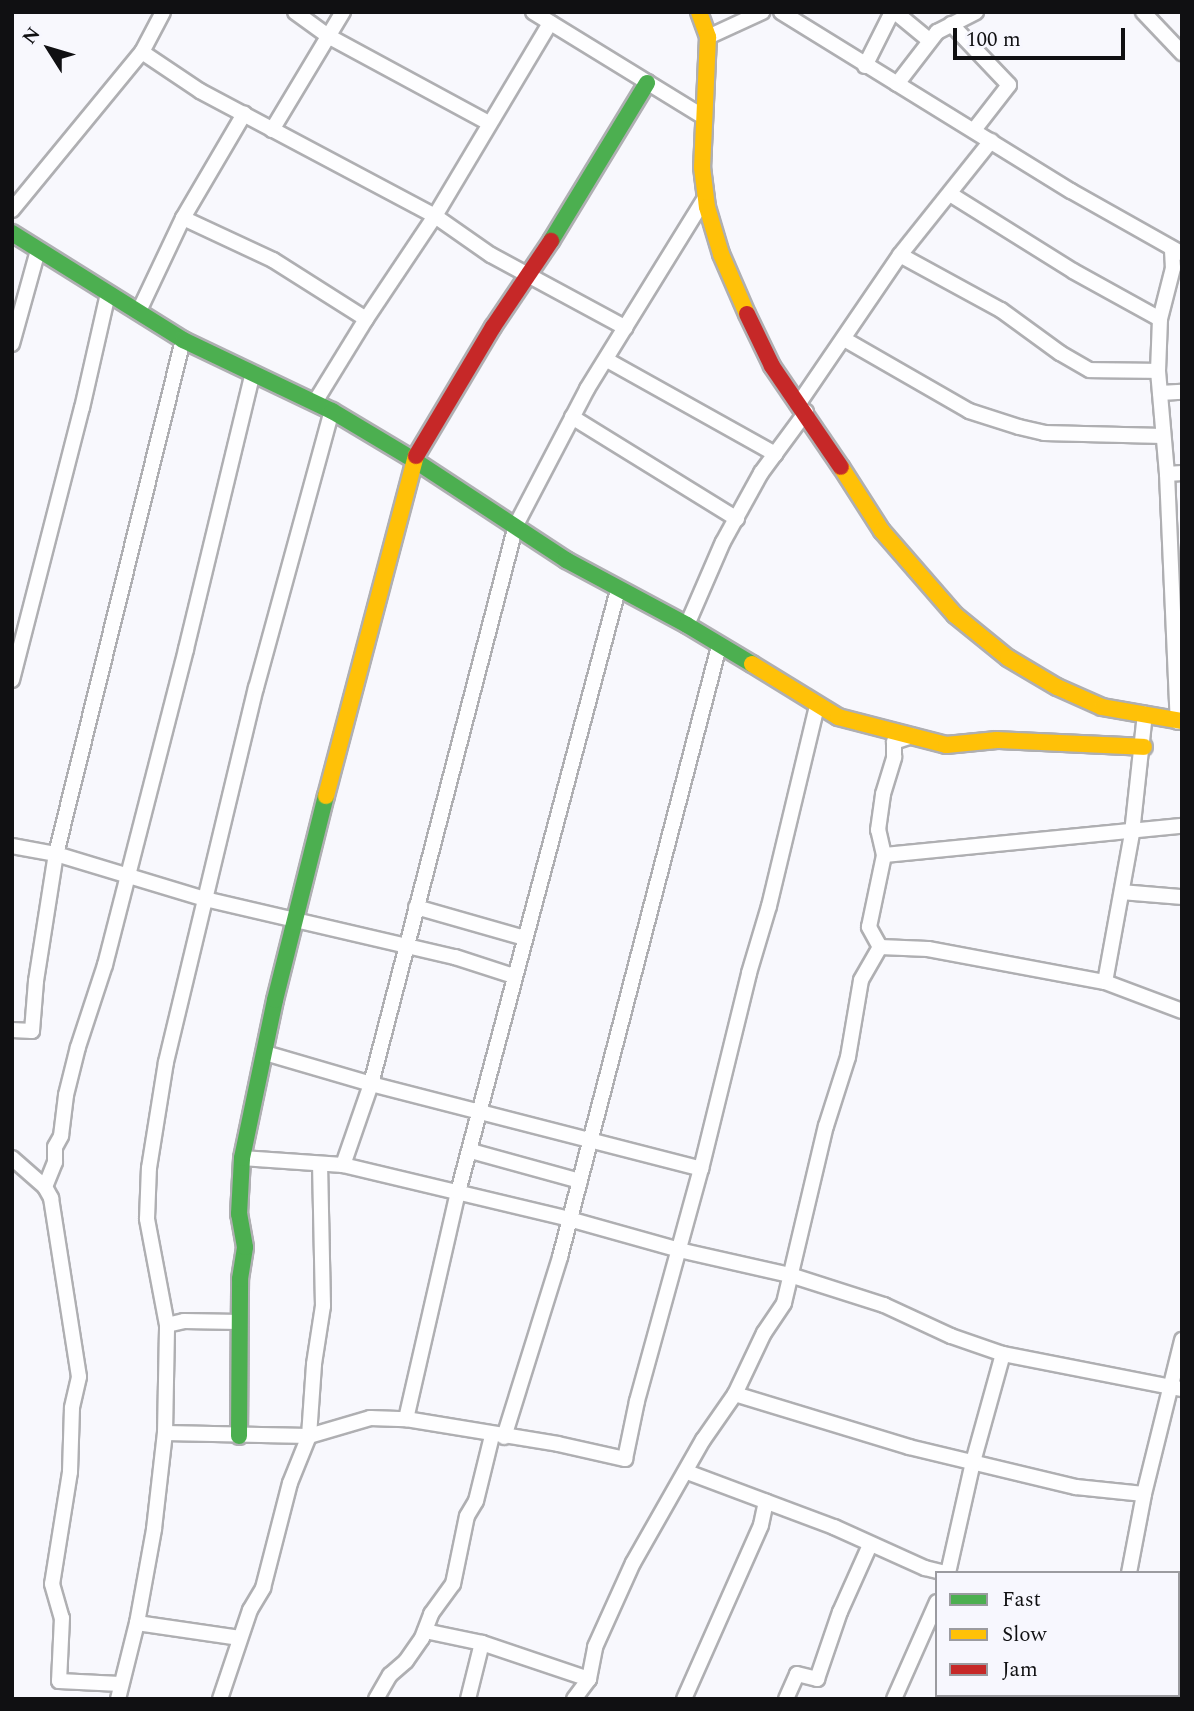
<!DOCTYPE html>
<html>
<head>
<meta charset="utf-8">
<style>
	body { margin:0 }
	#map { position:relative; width:1194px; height:1711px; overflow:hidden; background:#f8f8fd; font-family:Spectral,serif }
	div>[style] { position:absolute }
	.roads { filter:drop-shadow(2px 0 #afafb2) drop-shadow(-2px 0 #afafb2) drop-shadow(0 2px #afafb2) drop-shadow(0 -2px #afafb2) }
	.street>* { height:14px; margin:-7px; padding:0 7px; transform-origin:7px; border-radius:7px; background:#fefeff }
	.fast>* { height:16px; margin:-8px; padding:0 8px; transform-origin:8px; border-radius:8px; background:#4caf50 }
	.slow>* { height:16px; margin:-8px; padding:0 8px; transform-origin:8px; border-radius:8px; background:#ffc107 }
	.jam>* { height:16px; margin:-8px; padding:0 8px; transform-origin:8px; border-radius:8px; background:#c62828 }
	span { translate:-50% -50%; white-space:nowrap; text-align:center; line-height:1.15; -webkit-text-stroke:5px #f7f7fe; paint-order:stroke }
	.frame { position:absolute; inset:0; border:14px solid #101012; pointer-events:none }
	.legend { position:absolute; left:935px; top:1571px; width:245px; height:126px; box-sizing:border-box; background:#f7f7fe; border:2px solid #9b9ba0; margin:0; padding:9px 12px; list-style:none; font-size:21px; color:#101012 }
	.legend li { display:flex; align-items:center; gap:14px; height:35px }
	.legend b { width:35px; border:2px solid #9b9ba0 }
	.north { position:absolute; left:14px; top:14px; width:70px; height:70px; -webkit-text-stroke:5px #f7f7fe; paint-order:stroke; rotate:307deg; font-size:19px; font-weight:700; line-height:28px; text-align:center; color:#101012 }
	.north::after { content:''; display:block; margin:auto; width:24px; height:32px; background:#101012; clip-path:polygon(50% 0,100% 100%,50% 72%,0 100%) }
	.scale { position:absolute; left:953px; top:28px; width:172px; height:32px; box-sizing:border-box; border:4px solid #101012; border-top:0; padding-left:9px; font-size:21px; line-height:24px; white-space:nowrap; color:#101012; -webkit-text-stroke:5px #f7f7fe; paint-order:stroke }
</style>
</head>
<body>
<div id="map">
	<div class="roads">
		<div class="street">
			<div style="left:295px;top:12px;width:41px;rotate:36deg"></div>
			<div style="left:328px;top:36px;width:183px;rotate:28.4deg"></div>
			<div style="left:533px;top:12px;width:201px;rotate:31.6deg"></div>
			<div style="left:781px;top:12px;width:341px;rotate:31.7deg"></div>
			<div style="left:1071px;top:191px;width:126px;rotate:29.4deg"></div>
			<div style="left:895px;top:12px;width:44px;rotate:39.5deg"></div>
			<div style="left:1143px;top:12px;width:57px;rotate:46.4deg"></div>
			<div style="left:951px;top:24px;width:84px;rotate:46.4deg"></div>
			<div style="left:1009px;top:85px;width:57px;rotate:127.9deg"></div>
			<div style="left:708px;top:37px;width:60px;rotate:-24.8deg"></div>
			<div style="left:142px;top:52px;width:70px;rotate:33.9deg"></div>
			<div style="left:200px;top:91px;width:266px;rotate:28deg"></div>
			<div style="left:435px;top:216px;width:68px;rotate:34.9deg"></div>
			<div style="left:491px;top:255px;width:153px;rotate:28.4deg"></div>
			<div style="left:865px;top:66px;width:60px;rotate:-63.4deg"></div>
			<div style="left:897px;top:84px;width:66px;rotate:-52.4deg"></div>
			<div style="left:937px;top:32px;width:44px;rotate:-27.1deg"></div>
			<div style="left:272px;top:130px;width:138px;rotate:-59deg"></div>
			<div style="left:950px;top:194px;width:145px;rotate:32deg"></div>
			<div style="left:1073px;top:271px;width:99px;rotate:28.9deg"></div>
			<div style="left:12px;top:210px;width:205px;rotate:-50.6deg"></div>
			<div style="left:142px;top:52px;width:45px;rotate:-62.3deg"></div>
			<div style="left:183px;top:218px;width:99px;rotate:25deg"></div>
			<div style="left:273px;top:260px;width:110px;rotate:32.4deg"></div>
			<div style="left:1172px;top:250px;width:18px;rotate:87deg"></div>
			<div style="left:1173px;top:268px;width:53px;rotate:104.3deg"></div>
			<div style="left:1160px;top:319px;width:52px;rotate:92.2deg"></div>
			<div style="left:1158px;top:371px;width:103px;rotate:85deg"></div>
			<div style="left:1167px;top:474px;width:248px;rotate:87.5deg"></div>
			<div style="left:900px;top:255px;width:115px;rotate:28.6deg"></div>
			<div style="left:1001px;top:310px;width:73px;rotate:36.1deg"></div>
			<div style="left:1060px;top:353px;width:34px;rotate:30deg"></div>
			<div style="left:1090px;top:370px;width:68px;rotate:0.8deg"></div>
			<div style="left:139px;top:311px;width:103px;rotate:-64.7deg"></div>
			<div style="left:183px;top:218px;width:121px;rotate:-59.6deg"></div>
			<div style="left:844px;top:339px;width:144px;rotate:29.9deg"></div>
			<div style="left:969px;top:411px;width:52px;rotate:17.7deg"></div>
			<div style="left:1019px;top:427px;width:26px;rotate:13deg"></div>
			<div style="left:1044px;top:433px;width:119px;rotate:1.4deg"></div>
			<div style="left:12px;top:344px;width:98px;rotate:-74.5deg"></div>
			<div style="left:607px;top:360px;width:193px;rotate:29.2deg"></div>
			<div style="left:1160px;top:393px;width:22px;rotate:-3deg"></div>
			<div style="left:315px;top:402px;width:97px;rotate:-58.4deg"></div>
			<div style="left:366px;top:319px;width:124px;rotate:-56.2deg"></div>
			<div style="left:435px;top:216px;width:225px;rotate:-59.2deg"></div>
			<div style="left:799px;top:403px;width:179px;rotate:-55.7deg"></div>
			<div style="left:900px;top:255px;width:146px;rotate:-51.4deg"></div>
			<div style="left:572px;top:417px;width:194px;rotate:31.7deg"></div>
			<div style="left:1167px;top:474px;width:15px;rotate:-4deg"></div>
			<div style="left:687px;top:625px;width:90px;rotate:-66.6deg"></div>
			<div style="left:723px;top:542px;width:79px;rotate:-61.2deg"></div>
			<div style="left:761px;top:473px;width:76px;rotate:-53.6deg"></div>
			<div style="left:12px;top:680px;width:281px;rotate:-75.6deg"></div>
			<div style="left:82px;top:408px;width:117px;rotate:-77.2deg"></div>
			<div style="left:12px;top:846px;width:45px;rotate:10.3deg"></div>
			<div style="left:56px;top:854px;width:156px;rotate:16.8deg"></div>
			<div style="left:205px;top:899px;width:257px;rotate:13.1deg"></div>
			<div style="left:455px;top:957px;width:62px;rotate:17.9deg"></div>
			<div style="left:884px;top:855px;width:299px;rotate:-5.6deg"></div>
			<div style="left:1122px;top:892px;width:60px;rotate:4.8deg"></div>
			<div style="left:416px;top:907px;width:113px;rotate:15.9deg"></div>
			<div style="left:880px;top:947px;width:48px;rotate:2.4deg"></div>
			<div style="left:928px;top:949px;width:180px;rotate:10.6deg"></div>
			<div style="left:1105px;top:982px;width:82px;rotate:20.6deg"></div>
			<div style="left:1105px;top:982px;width:151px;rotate:-79.7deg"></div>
			<div style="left:1132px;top:833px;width:120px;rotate:-83.8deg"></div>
			<div style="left:12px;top:1030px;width:20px;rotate:3deg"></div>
			<div style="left:32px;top:1031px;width:50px;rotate:-85.4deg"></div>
			<div style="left:36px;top:981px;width:129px;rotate:-81.1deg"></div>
			<div style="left:56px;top:854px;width:529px;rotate:-76.12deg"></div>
			<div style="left:265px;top:1053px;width:110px;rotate:16.3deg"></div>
			<div style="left:371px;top:1084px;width:341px;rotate:14.4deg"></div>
			<div style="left:471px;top:1151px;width:113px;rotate:15.4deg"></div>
			<div style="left:12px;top:1158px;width:44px;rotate:41.3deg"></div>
			<div style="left:45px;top:1187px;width:13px;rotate:61deg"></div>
			<div style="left:51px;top:1198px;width:181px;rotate:81.1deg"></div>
			<div style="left:79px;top:1377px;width:32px;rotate:103deg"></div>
			<div style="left:72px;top:1408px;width:64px;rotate:91.8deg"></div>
			<div style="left:70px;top:1472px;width:113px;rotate:99.1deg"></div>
			<div style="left:52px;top:1584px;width:35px;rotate:74deg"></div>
			<div style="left:62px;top:1618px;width:63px;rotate:92.7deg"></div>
			<div style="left:59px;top:1681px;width:61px;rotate:2.8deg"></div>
			<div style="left:242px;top:1158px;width:101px;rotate:4deg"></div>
			<div style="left:343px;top:1165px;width:232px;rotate:13.4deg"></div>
			<div style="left:569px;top:1219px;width:114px;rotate:15.7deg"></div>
			<div style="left:679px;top:1250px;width:114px;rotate:12.7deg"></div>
			<div style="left:790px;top:1275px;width:99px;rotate:17.7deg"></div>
			<div style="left:884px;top:1305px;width:74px;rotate:24.8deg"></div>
			<div style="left:951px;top:1336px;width:55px;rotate:19.1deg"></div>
			<div style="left:1003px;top:1354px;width:182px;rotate:11.1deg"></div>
			<div style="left:343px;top:1165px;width:86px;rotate:-70.9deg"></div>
			<div style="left:371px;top:1084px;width:577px;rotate:-75.46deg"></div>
			<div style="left:516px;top:525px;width:153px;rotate:-62.4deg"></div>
			<div style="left:587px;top:389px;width:225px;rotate:-58.3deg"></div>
			<div style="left:45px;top:1187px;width:27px;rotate:-68deg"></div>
			<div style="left:55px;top:1162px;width:15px;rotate:-90deg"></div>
			<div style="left:55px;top:1147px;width:13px;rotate:-61deg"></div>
			<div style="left:61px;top:1136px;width:41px;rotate:-83deg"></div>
			<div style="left:66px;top:1095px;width:49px;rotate:-76deg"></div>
			<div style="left:78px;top:1047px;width:86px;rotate:-71.8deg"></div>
			<div style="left:105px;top:965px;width:326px;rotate:-75.6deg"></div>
			<div style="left:186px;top:649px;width:284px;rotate:-76.4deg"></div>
			<div style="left:167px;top:1325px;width:17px;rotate:-13deg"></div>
			<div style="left:184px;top:1321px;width:56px;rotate:1deg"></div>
			<div style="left:735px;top:1394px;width:182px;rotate:16.9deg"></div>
			<div style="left:909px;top:1447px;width:172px;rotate:13.5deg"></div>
			<div style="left:1076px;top:1487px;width:68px;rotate:5.9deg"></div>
			<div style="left:406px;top:1419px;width:233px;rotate:-77.1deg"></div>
			<div style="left:458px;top:1192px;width:623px;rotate:-75.12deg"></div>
			<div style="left:165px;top:1433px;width:144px;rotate:1.2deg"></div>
			<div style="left:309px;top:1436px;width:64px;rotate:-16.4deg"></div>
			<div style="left:370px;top:1418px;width:36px;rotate:2deg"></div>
			<div style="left:406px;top:1419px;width:154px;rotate:9.3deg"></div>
			<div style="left:558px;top:1444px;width:69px;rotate:12.6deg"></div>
			<div style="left:625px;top:1459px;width:59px;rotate:-78.3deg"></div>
			<div style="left:637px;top:1401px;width:241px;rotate:-74.6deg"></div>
			<div style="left:701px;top:1169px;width:202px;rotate:-76.2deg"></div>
			<div style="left:749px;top:973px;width:70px;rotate:-73.4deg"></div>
			<div style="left:769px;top:906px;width:206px;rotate:-76.5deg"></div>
			<div style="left:504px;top:1437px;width:189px;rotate:-72.7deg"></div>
			<div style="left:560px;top:1257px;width:631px;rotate:-75.41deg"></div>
			<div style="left:687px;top:1472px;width:157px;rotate:20.5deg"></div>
			<div style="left:834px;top:1527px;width:100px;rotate:24.3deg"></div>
			<div style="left:925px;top:1568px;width:21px;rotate:14deg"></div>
			<div style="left:948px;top:1573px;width:114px;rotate:-77.3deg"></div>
			<div style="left:973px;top:1462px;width:112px;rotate:-74.5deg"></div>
			<div style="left:1129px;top:1573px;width:80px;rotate:-79.2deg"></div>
			<div style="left:1144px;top:1494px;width:159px;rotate:-76.1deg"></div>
			<div style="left:1178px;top:1593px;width:4px;rotate:-27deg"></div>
			<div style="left:137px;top:1623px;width:104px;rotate:8.3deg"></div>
			<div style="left:425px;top:1631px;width:58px;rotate:11.9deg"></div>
			<div style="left:482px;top:1643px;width:113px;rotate:18.6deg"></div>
			<div style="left:1178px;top:1674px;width:4px;rotate:27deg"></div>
			<div style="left:118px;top:1699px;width:78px;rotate:-76deg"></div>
			<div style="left:137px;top:1623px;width:96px;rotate:-79.7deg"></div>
			<div style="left:154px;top:1529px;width:97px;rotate:-83.5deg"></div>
			<div style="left:165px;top:1433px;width:108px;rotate:-88.9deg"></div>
			<div style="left:167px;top:1325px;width:108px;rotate:-100.7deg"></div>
			<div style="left:147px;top:1219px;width:51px;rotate:-87.8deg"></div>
			<div style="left:149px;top:1168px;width:107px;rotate:-80.9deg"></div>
			<div style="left:166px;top:1062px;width:385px;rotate:-76.5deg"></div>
			<div style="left:256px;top:688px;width:287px;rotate:-74.7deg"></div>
			<div style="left:220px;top:1699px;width:94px;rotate:-71.4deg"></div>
			<div style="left:250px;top:1610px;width:26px;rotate:-59deg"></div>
			<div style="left:263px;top:1588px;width:108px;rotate:-75.6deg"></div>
			<div style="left:290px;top:1483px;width:51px;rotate:-68deg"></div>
			<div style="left:309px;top:1436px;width:72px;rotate:-86deg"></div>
			<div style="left:314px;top:1364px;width:59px;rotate:-81.2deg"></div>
			<div style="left:323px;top:1306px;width:142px;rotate:-91.2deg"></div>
			<div style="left:376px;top:1699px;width:28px;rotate:-60deg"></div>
			<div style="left:390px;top:1675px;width:21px;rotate:-41deg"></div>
			<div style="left:406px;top:1661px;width:28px;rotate:-55deg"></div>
			<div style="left:422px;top:1638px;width:26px;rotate:-69deg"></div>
			<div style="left:431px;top:1614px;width:37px;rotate:-54deg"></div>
			<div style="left:453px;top:1584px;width:69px;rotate:-78.4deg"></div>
			<div style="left:467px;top:1516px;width:17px;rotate:-59deg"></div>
			<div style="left:476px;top:1501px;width:67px;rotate:-76.2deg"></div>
			<div style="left:468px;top:1699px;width:58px;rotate:-76deg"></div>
			<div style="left:574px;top:1699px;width:25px;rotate:-53deg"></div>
			<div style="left:589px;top:1679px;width:33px;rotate:-79deg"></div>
			<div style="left:595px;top:1647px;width:92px;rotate:-65.7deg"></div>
			<div style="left:633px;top:1563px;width:142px;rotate:-60.4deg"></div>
			<div style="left:703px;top:1440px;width:56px;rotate:-55.2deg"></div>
			<div style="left:735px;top:1394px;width:68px;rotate:-64.6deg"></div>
			<div style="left:764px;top:1333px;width:36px;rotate:-56deg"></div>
			<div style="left:784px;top:1303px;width:182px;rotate:-76.7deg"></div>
			<div style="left:826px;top:1126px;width:72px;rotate:-72.3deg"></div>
			<div style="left:848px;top:1057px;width:78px;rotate:-80.4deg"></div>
			<div style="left:861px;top:980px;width:38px;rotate:-60deg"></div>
			<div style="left:880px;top:947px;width:23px;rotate:-119deg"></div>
			<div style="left:869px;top:927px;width:74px;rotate:-78.2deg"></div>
			<div style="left:884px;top:855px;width:26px;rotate:-103deg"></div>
			<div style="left:878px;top:830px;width:36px;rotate:-82deg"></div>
			<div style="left:883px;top:794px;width:39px;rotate:-73deg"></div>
			<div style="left:894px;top:757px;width:15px;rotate:-90deg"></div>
			<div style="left:894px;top:742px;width:20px;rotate:-18deg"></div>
			<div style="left:684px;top:1699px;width:190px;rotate:-66.1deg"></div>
			<div style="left:761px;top:1525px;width:24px;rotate:-78deg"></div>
			<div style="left:786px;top:1699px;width:27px;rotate:-66deg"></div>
			<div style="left:797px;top:1674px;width:21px;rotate:14deg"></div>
			<div style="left:817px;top:1679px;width:71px;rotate:-71.1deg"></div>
			<div style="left:840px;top:1612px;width:73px;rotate:-65.9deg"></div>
			<div style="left:894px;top:1699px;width:106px;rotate:-66.1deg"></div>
			<div style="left:1000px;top:1699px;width:4px;rotate:-76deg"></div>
			<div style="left:1105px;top:1699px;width:4px;rotate:-76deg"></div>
		</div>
		<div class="fast">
			<div style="left:12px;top:233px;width:202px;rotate:32deg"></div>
			<div style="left:183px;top:340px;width:165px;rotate:25.5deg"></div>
			<div style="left:332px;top:411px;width:96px;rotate:30.9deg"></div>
			<div style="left:414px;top:460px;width:182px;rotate:33.3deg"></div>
			<div style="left:566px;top:560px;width:137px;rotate:28.2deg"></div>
			<div style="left:687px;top:625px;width:76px;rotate:31deg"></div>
			<div style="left:551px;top:241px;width:185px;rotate:-58.7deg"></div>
			<div style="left:239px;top:1436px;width:157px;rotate:-89.6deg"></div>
			<div style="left:240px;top:1279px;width:32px;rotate:-81deg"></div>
			<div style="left:245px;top:1247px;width:34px;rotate:-100deg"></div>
			<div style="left:239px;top:1214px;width:56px;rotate:-86.9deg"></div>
			<div style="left:242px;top:1158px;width:161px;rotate:-78.2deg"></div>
			<div style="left:275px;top:1000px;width:210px;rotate:-76deg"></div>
		</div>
		<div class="slow">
			<div style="left:699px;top:12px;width:27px;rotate:70deg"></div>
			<div style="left:708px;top:37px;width:130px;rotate:92.6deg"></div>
			<div style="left:702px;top:167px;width:40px;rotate:82.9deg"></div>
			<div style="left:707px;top:207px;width:49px;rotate:73.4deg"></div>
			<div style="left:721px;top:254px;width:65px;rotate:66.6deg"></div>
			<div style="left:841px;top:467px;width:76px;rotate:57.4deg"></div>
			<div style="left:882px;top:531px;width:111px;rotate:49deg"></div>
			<div style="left:955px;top:615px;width:68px;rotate:39.1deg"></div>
			<div style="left:1008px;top:658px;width:57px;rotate:30.6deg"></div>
			<div style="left:1057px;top:687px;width:49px;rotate:24deg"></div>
			<div style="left:1102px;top:707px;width:81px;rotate:9.9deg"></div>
			<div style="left:752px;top:664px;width:101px;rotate:31.6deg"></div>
			<div style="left:838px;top:717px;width:112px;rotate:14.5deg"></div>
			<div style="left:946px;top:745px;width:51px;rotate:-5.6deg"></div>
			<div style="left:997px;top:740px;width:147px;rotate:2.7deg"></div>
			<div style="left:326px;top:796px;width:352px;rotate:-75.2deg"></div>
		</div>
		<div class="jam">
			<div style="left:747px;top:314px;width:58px;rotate:64.3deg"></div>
			<div style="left:772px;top:366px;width:122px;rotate:55.7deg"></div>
			<div style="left:416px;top:456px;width:150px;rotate:-59.2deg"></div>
			<div style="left:493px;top:327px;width:104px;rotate:-56deg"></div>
		</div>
	</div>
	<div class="frame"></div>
	<ul class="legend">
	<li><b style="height:9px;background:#4caf50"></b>Fast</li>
	<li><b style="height:9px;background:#ffc107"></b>Slow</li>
	<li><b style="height:9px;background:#c62828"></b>Jam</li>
	</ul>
	<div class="north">N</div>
	<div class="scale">100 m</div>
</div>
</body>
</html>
